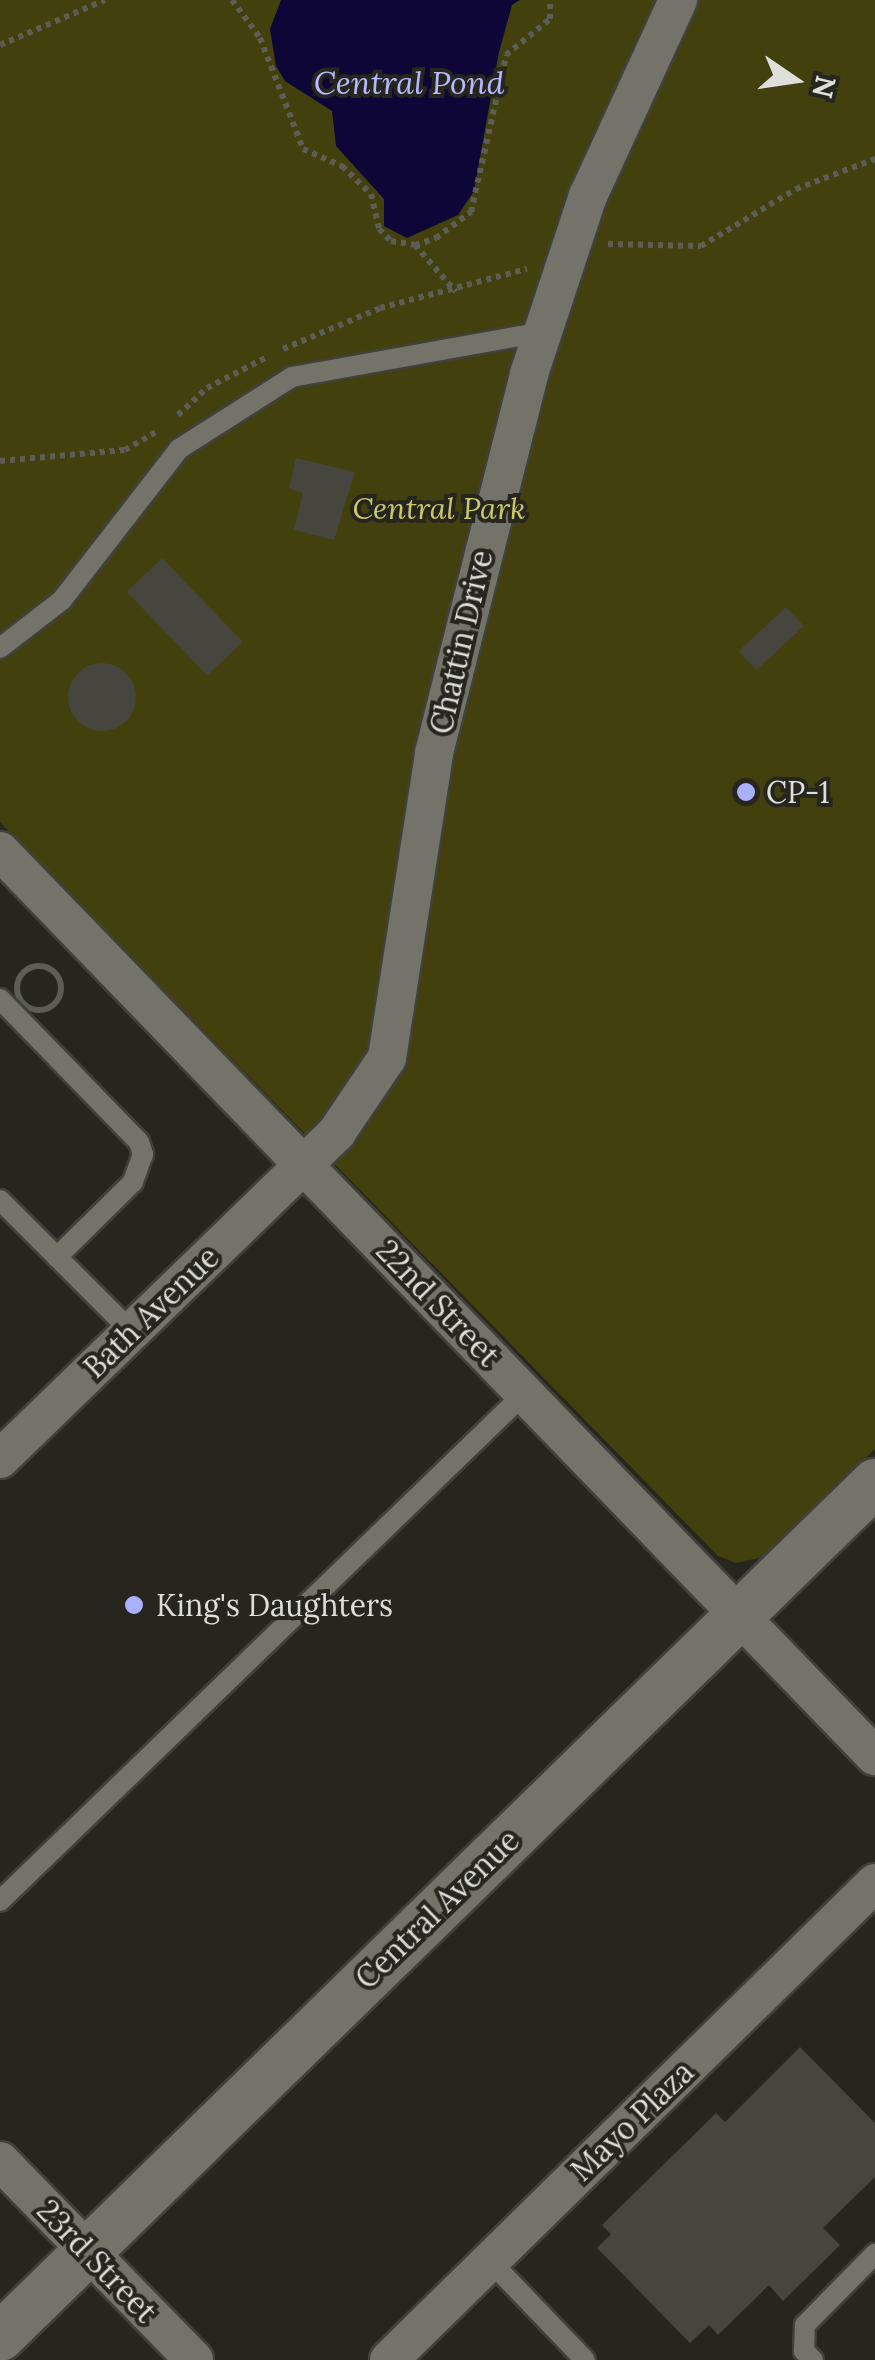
<!DOCTYPE html>
<html>
<head>
<meta charset="utf-8">
<style>
	body { margin:0 }
	#map { position:relative; width:875px; height:2360px; overflow:hidden; background:#26261f; font-family:Lora,serif }
	div>[style] { position:absolute }
	.green>* { inset:0; background:#42400d }
	.water>* { inset:0; background:#0d0636 }
	.building>* { inset:0; background:#46463e; transform-origin:0 0 }
	.round { border-radius:50% }
	.path>* { height:6px; margin-top:-3px; transform-origin:0; background:repeating-linear-gradient(90deg,#5d5d57 0 5px,transparent 0 10px) }
	.path>.ring { margin:-3px; padding:0; box-sizing:content-box; background:none; border:6px solid #5d5d57; border-radius:50% }
	.roads { filter:drop-shadow(2px 0 #41413b) drop-shadow(-2px 0 #41413b) drop-shadow(0 2px #41413b) drop-shadow(0 -2px #41413b) }
	.service>* { height:20px; margin:-10px; padding:0 10px; transform-origin:10px; border-radius:10px; background:#73736a }
	.minor>* { height:38px; margin:-19px; padding:0 19px; transform-origin:19px; border-radius:19px; background:#73736a }
	.tertiary>* { height:48px; margin:-24px; padding:0 24px; transform-origin:24px; border-radius:24px; background:#73736a }
	.dots>* { width:28px; height:28px; translate:-50% -50%; box-sizing:border-box; border:5px solid #26261f; border-radius:50% }
	span { translate:-50% -50%; white-space:nowrap; text-align:center; line-height:1.15; -webkit-text-stroke:8px #26261f; paint-order:stroke }
	.park-label { font-size:30px; color:#cbc86a; font-style:italic }
	.street-label { font-size:30px; color:#dededa }
	.poi-label { font-size:30px; color:#dededa }
	.left { translate:0 -50%; text-align:left }
	.water-label { font-size:32px; color:#b4bafd; font-style:italic }
	.north { position:absolute; left:745px; top:30px; width:100px; height:100px; -webkit-text-stroke:8px #26261f; paint-order:stroke; rotate:103deg; font-size:28px; font-weight:700; line-height:40px; text-align:center; color:#dededa }
	.north::after { content:''; display:block; margin:auto; width:35px; height:45px; background:#dededa; clip-path:polygon(50% 0,100% 100%,50% 72%,0 100%) }
</style>
</head>
<body>
<div id="map">
	<div class="green">
		<div style="clip-path:polygon(0 0,875px 0,875px 1449px,763px 1557px,736px 1563px,718px 1556px,0 822px)"></div>
	</div>
	<div class="water">
		<div style="clip-path:polygon(281px 0,520px 0,512px 5px,499px 52px,474px 191px,458px 215px,407px 238px,384px 226px,384px 199px,336px 146px,332px 111px,285px 81px,276px 66px,270px 29px)"></div>
	</div>
	<div class="building">
		<div style="clip-path:polygon(296px 458px,355px 472px,334px 540px,294px 530px,303px 493px,289px 489px)"></div>
		<div style="left:162px;top:558px;width:116px;height:49px;rotate:46deg"></div>
		<div style="left:786px;top:607px;width:26px;height:65px;rotate:47deg"></div>
		<div class="round" style="left:68px;top:663px;width:68px;height:68px"></div>
		<div style="clip-path:polygon(800px 2047px,875px 2123px,875px 2177px,823px 2228px,840px 2245px,783px 2301px,769px 2285px,718px 2335px,709px 2325px,690px 2343px,597px 2248px,611px 2234px,602px 2225px,716px 2113px,725px 2122px)"></div>
	</div>
	<div class="path">
		<div style="left:232px;top:0;width:47px;rotate:53.6deg"></div>
		<div style="left:260px;top:38px;width:119px;rotate:68.8deg"></div>
		<div style="left:303px;top:149px;width:43px;rotate:23.6deg"></div>
		<div style="left:342px;top:166px;width:40px;rotate:44deg"></div>
		<div style="left:371px;top:194px;width:36px;rotate:77deg"></div>
		<div style="left:379px;top:229px;width:17px;rotate:45deg"></div>
		<div style="left:391px;top:241px;width:24px;rotate:9deg"></div>
		<div style="left:415px;top:245px;width:22px;rotate:-18deg"></div>
		<div style="left:436px;top:238px;width:44px;rotate:-36.6deg"></div>
		<div style="left:471px;top:212px;width:161px;rotate:-77.4deg"></div>
		<div style="left:506px;top:55px;width:57px;rotate:-39.3deg"></div>
		<div style="left:550px;top:19px;width:19px;rotate:-90deg"></div>
		<div style="left:0;top:45px;width:114px;rotate:-23.2deg"></div>
		<div style="left:608px;top:244px;width:93px;rotate:1.2deg"></div>
		<div style="left:701px;top:246px;width:111px;rotate:-31deg"></div>
		<div style="left:796px;top:189px;width:85px;rotate:-20.8deg"></div>
		<div style="left:415px;top:245px;width:62px;rotate:48.9deg"></div>
		<div style="left:283px;top:349px;width:105px;rotate:-22.9deg"></div>
		<div style="left:380px;top:308px;width:152px;rotate:-14.9deg"></div>
		<div style="left:178px;top:415px;width:40px;rotate:-43deg"></div>
		<div style="left:207px;top:388px;width:68px;rotate:-27.3deg"></div>
		<div style="left:0;top:461px;width:125px;rotate:-5deg"></div>
		<div style="left:125px;top:450px;width:36px;rotate:-30deg"></div>
		<div class="ring" style="left:17px;top:966px;width:38px;height:38px"></div>
	</div>
	<div class="roads">
		<div class="service">
			<div style="left:0;top:648px;width:78px;rotate:-37.7deg"></div>
			<div style="left:62px;top:600px;width:191px;rotate:-52.2deg"></div>
			<div style="left:179px;top:449px;width:134px;rotate:-32.5deg"></div>
			<div style="left:292px;top:377px;width:254px;rotate:-10.2deg"></div>
			<div style="left:0;top:999px;width:199px;rotate:45.8deg"></div>
			<div style="left:139px;top:1142px;width:13px;rotate:72deg"></div>
			<div style="left:143px;top:1154px;width:30px;rotate:110deg"></div>
			<div style="left:133px;top:1182px;width:107px;rotate:135.4deg"></div>
			<div style="left:0;top:1200px;width:185px;rotate:45deg"></div>
			<div style="left:0;top:1901px;width:731px;rotate:-44.06deg"></div>
			<div style="left:490px;top:2261px;width:137px;rotate:46.2deg"></div>
			<div style="left:813px;top:2360px;width:13px;rotate:-135deg"></div>
			<div style="left:804px;top:2351px;width:26px;rotate:-88deg"></div>
			<div style="left:805px;top:2325px;width:100px;rotate:-45.4deg"></div>
		</div>
		<div class="minor">
			<div style="left:0;top:851px;width:1259px;rotate:45.97deg"></div>
			<div style="left:0;top:1459px;width:470px;rotate:-44.1deg"></div>
			<div style="left:337px;top:1132px;width:89px;rotate:-56deg"></div>
			<div style="left:387px;top:1058px;width:309px;rotate:-81.2deg"></div>
			<div style="left:434px;top:753px;width:391px;rotate:-75.9deg"></div>
			<div style="left:529px;top:374px;width:188px;rotate:-71.7deg"></div>
			<div style="left:588px;top:196px;width:216px;rotate:-65.3deg"></div>
			<div style="left:0;top:2161px;width:278px;rotate:45.7deg"></div>
			<div style="left:389px;top:2360px;width:681px;rotate:-44.46deg"></div>
		</div>
		<div class="tertiary">
			<div style="left:0;top:2337px;width:1223px;rotate:-44.3deg"></div>
		</div>
	</div>
	<div class="dots">
		<div style="left:746px;top:792px;background:#aab0fb"></div>
		<div style="left:134px;top:1605px;background:#aab0fb"></div>
	</div>
	<div class="park-label">
		<span style="left:439px;top:508px">Central Park</span>
	</div>
	<div class="street-label">
		<span style="left:461px;top:642px;rotate:-77deg">Chattin Drive</span>
		<span style="left:438px;top:1303px;rotate:46deg">22nd Street</span>
		<span style="left:151px;top:1312px;rotate:-44deg">Bath Avenue</span>
		<span style="left:437px;top:1909px;rotate:-44deg">Central Avenue</span>
		<span style="left:632px;top:2121px;rotate:-44deg">Mayo Plaza</span>
		<span style="left:97px;top:2261px;rotate:46deg">23rd Street</span>
	</div>
	<div class="poi-label">
		<span class="left" style="left:766px;top:792px">CP-1</span>
		<span class="left" style="left:156px;top:1605px">King's Daughters</span>
	</div>
	<div class="water-label">
		<span style="left:409px;top:83px">Central Pond</span>
	</div>
	<div class="north">N</div>
</div>
</body>
</html>
